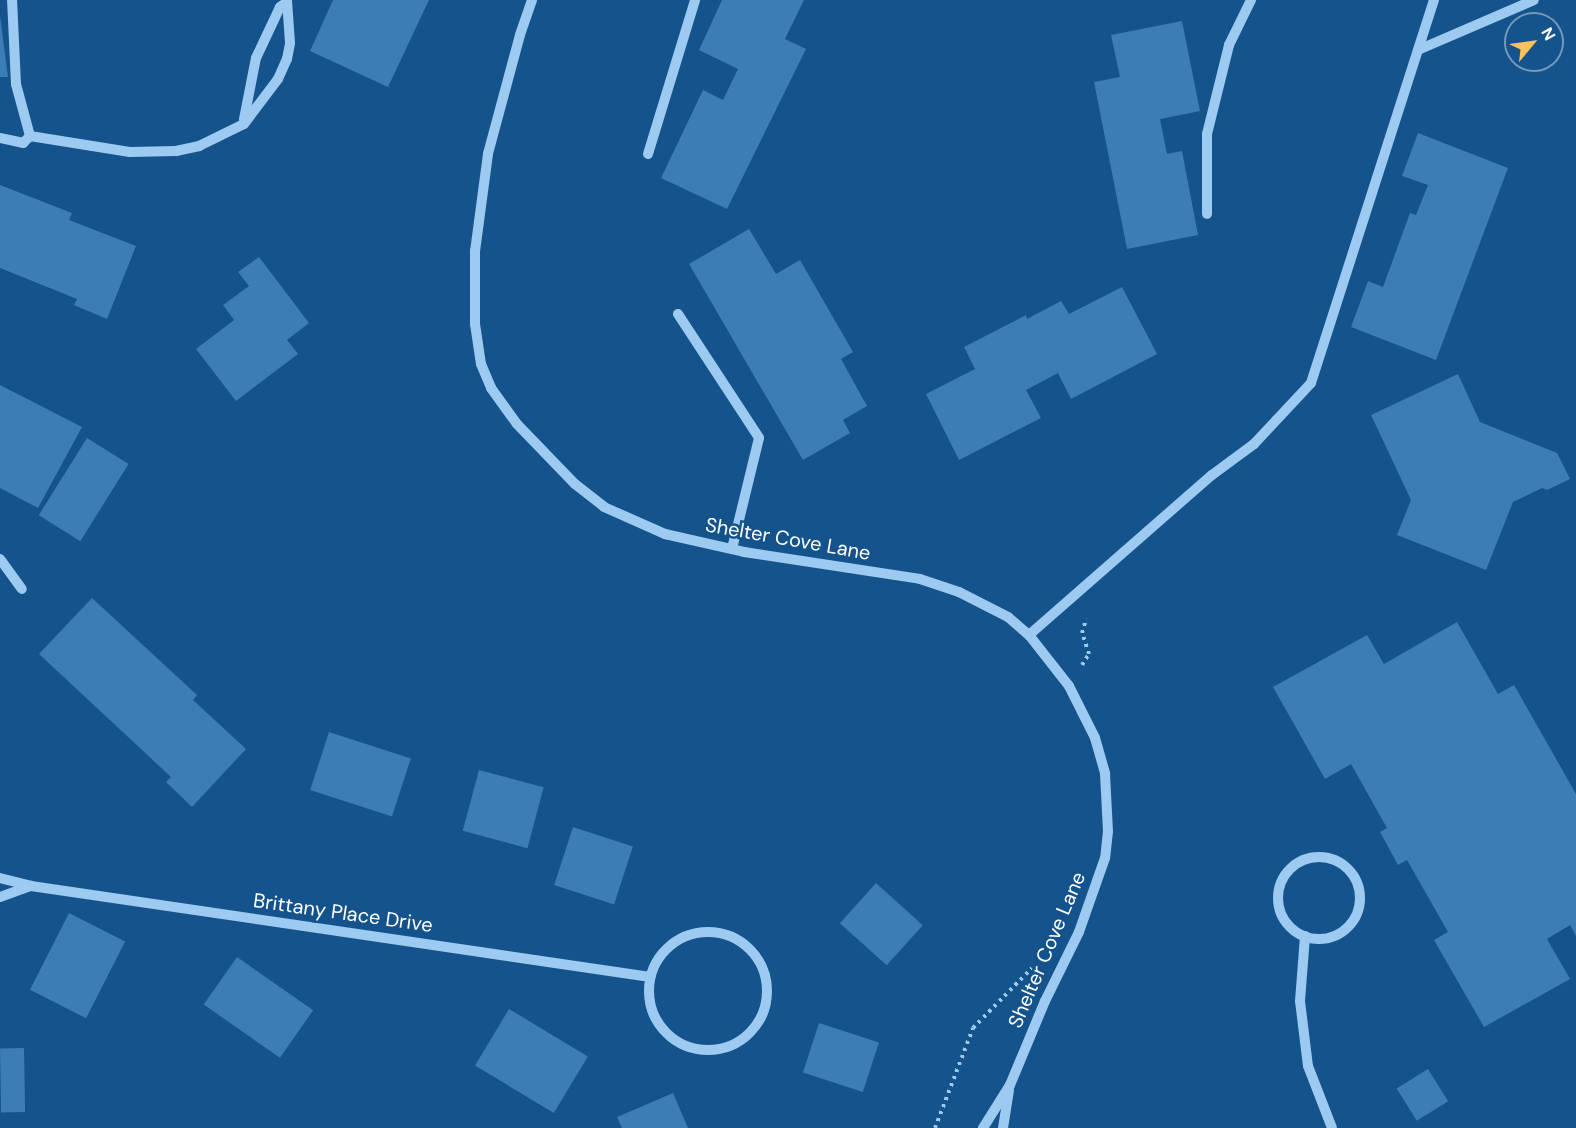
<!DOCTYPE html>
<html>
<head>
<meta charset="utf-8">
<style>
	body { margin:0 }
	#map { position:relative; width:1576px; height:1128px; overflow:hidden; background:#14538c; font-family:"DM Sans",sans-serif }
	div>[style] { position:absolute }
	.building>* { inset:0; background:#3c7db5; transform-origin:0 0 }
	.path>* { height:4px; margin-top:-2px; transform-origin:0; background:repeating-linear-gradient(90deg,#9ccaf0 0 3px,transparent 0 7.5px) }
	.minor>* { height:10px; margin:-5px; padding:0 5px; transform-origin:5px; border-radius:5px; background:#9ccaf0 }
	.minor>.ring { margin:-5px; padding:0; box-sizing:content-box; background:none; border:10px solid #9ccaf0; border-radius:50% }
	span { translate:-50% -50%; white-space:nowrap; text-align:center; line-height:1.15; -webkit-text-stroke:5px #14538c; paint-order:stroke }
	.street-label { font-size:20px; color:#fff }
	.north { position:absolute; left:1504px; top:12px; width:60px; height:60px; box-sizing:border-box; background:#14538c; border:2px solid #7298ba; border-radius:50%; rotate:61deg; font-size:16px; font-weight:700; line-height:24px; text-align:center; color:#fff }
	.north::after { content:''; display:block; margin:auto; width:21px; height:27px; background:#ffc15b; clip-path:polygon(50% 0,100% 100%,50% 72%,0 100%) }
</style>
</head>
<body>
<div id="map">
	<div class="building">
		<div style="clip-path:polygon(333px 0,429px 0,388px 87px,310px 51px)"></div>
		<div style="clip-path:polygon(722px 0,804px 0,785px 39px,806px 49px,727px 209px,661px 178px,703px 90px,723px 100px,738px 69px,699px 50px)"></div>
		<div style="clip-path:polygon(0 16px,8px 77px,0 77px)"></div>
		<div style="clip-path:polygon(1182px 21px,1200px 111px,1160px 119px,1167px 154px,1182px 151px,1198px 235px,1127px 249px,1094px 82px,1120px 77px,1111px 35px)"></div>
		<div style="clip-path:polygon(1418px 133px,1508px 168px,1436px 360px,1351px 327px,1368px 281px,1383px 287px,1410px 213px,1416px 215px,1428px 185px,1402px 176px)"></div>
		<div style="clip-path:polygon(0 185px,72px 213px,69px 220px,136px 246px,107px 319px,74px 305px,77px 299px,0 268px)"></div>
		<div style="clip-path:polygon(749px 229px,776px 274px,800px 260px,853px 352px,841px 359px,867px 406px,843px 420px,850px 433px,803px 460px,689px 264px)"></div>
		<div style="clip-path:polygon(259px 257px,309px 323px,287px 340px,298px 354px,236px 401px,196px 349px,234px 320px,223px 305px,249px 286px,238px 272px)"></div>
		<div style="clip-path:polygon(1122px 287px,1157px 354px,1071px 399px,1058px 373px,1026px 390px,1041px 418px,959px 460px,926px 394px,975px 369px,964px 347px,1026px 315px,1027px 319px,1061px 301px,1069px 314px)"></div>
		<div style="clip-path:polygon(1458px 374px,1480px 422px,1557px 453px,1570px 479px,1547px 490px,1542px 488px,1513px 502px,1486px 570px,1397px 535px,1411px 500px,1371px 415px)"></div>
		<div style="clip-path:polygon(0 385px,82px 427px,38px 508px,0 488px)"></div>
		<div style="left:87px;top:438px;width:49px;height:91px;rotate:32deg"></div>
		<div style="clip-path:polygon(92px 598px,197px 695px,193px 700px,246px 749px,192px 807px,166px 782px,171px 777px,39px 654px)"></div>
		<div style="clip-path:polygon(1457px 622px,1498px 694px,1514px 685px,1576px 794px,1576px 936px,1570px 925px,1547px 939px,1570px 979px,1484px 1027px,1434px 940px,1448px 932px,1407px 860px,1398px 865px,1380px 832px,1387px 828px,1351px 764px,1325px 779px,1273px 687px,1367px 635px,1384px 664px)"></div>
		<div style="left:329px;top:732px;width:86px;height:61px;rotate:18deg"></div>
		<div style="left:479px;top:770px;width:67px;height:63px;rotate:15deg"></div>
		<div style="left:573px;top:827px;width:63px;height:61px;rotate:18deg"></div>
		<div style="left:876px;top:883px;width:63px;height:54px;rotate:42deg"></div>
		<div style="left:69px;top:913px;width:63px;height:86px;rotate:27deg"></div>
		<div style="left:237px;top:957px;width:93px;height:58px;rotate:35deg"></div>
		<div style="left:509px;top:1009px;width:92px;height:66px;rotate:31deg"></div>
		<div style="left:819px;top:1023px;width:63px;height:52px;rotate:18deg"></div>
		<div style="left:24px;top:1048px;width:64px;height:24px;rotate:89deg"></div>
		<div style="left:1428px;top:1069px;width:38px;height:37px;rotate:58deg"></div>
		<div style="clip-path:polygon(673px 1093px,688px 1128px,622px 1128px,617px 1117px)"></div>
	</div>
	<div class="path">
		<div style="left:1082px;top:665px;width:13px;rotate:-58deg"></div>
		<div style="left:1089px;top:654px;width:22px;rotate:-108deg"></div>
		<div style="left:1082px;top:633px;width:15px;rotate:-74deg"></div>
		<div style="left:935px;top:1128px;width:107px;rotate:-69.2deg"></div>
		<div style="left:973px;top:1028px;width:84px;rotate:-45.5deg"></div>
	</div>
	<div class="minor">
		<div style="left:532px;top:0;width:37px;rotate:109deg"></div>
		<div style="left:520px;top:35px;width:123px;rotate:105.1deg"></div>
		<div style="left:488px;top:154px;width:98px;rotate:97.6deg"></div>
		<div style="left:475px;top:251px;width:73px;rotate:90deg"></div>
		<div style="left:475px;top:324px;width:40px;rotate:81.5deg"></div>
		<div style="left:481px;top:364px;width:26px;rotate:67deg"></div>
		<div style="left:491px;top:388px;width:44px;rotate:54.2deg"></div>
		<div style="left:517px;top:424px;width:83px;rotate:46deg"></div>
		<div style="left:575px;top:484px;width:37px;rotate:38deg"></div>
		<div style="left:604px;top:507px;width:67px;rotate:23.9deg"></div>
		<div style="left:665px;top:534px;width:81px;rotate:12.8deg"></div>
		<div style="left:744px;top:552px;width:178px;rotate:8.7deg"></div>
		<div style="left:920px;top:579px;width:41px;rotate:18.4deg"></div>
		<div style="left:959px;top:592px;width:55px;rotate:27deg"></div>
		<div style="left:1008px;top:617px;width:28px;rotate:41deg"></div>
		<div style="left:1029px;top:635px;width:65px;rotate:51.9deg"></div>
		<div style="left:1069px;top:686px;width:58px;rotate:63.4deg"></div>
		<div style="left:1095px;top:738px;width:37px;rotate:74deg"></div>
		<div style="left:1105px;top:774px;width:57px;rotate:87deg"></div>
		<div style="left:1108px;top:831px;width:27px;rotate:96deg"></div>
		<div style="left:1105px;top:858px;width:78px;rotate:109.4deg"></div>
		<div style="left:1079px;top:932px;width:77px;rotate:116.2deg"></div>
		<div style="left:1045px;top:1001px;width:91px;rotate:112.6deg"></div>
		<div style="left:1010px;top:1085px;width:51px;rotate:122.1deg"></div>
		<div style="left:1418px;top:50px;width:126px;rotate:-23.3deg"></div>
		<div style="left:244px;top:119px;width:62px;rotate:-78.9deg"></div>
		<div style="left:256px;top:58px;width:56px;rotate:-64.8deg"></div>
		<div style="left:280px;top:7px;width:7px;rotate:-34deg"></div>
		<div style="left:30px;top:136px;width:101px;rotate:9.1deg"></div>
		<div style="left:130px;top:152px;width:46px;rotate:-1.2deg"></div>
		<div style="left:176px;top:151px;width:24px;rotate:-12deg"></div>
		<div style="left:199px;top:146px;width:50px;rotate:-26.1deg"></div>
		<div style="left:244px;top:124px;width:56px;rotate:-52.9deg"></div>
		<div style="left:278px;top:79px;width:22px;rotate:-66deg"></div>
		<div style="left:287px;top:59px;width:16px;rotate:-79deg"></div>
		<div style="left:290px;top:43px;width:43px;rotate:-94deg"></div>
		<div style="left:0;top:138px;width:24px;rotate:12deg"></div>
		<div style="left:23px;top:143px;width:10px;rotate:-45deg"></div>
		<div style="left:30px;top:136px;width:54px;rotate:-105.1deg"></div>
		<div style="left:16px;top:84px;width:84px;rotate:-92.7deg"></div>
		<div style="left:648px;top:154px;width:161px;rotate:-73deg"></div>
		<div style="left:1207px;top:214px;width:80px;rotate:-90deg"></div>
		<div style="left:1207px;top:134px;width:92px;rotate:-76.1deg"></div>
		<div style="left:1229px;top:45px;width:50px;rotate:-63.9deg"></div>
		<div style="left:678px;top:314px;width:148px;rotate:56.8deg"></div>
		<div style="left:759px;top:438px;width:114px;rotate:103.7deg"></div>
		<div style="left:0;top:559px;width:37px;rotate:54deg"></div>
		<div style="left:1029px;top:635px;width:243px;rotate:-41.2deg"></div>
		<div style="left:1212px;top:475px;width:52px;rotate:-36.4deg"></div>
		<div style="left:1254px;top:444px;width:83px;rotate:-46.9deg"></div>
		<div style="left:1311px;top:383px;width:402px;rotate:-72.2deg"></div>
		<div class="ring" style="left:1278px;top:857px;width:72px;height:72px"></div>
		<div style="left:0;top:878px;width:32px;rotate:14deg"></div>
		<div style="left:31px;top:886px;width:626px;rotate:8.36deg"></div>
		<div style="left:0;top:897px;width:33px;rotate:-20deg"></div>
		<div class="ring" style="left:649px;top:932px;width:108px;height:108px"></div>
		<div style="left:1305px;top:936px;width:65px;rotate:94.4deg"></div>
		<div style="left:1300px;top:1001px;width:65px;rotate:83deg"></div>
		<div style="left:1308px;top:1066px;width:66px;rotate:68.8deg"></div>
		<div style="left:1003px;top:1128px;width:38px;rotate:-81deg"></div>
	</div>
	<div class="street-label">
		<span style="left:788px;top:539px;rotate:10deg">Shelter Cove Lane</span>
		<span style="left:343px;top:913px;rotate:8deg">Brittany Place Drive</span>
		<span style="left:1047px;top:950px;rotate:-67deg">Shelter Cove Lane</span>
	</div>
	<div class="north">N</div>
</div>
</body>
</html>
